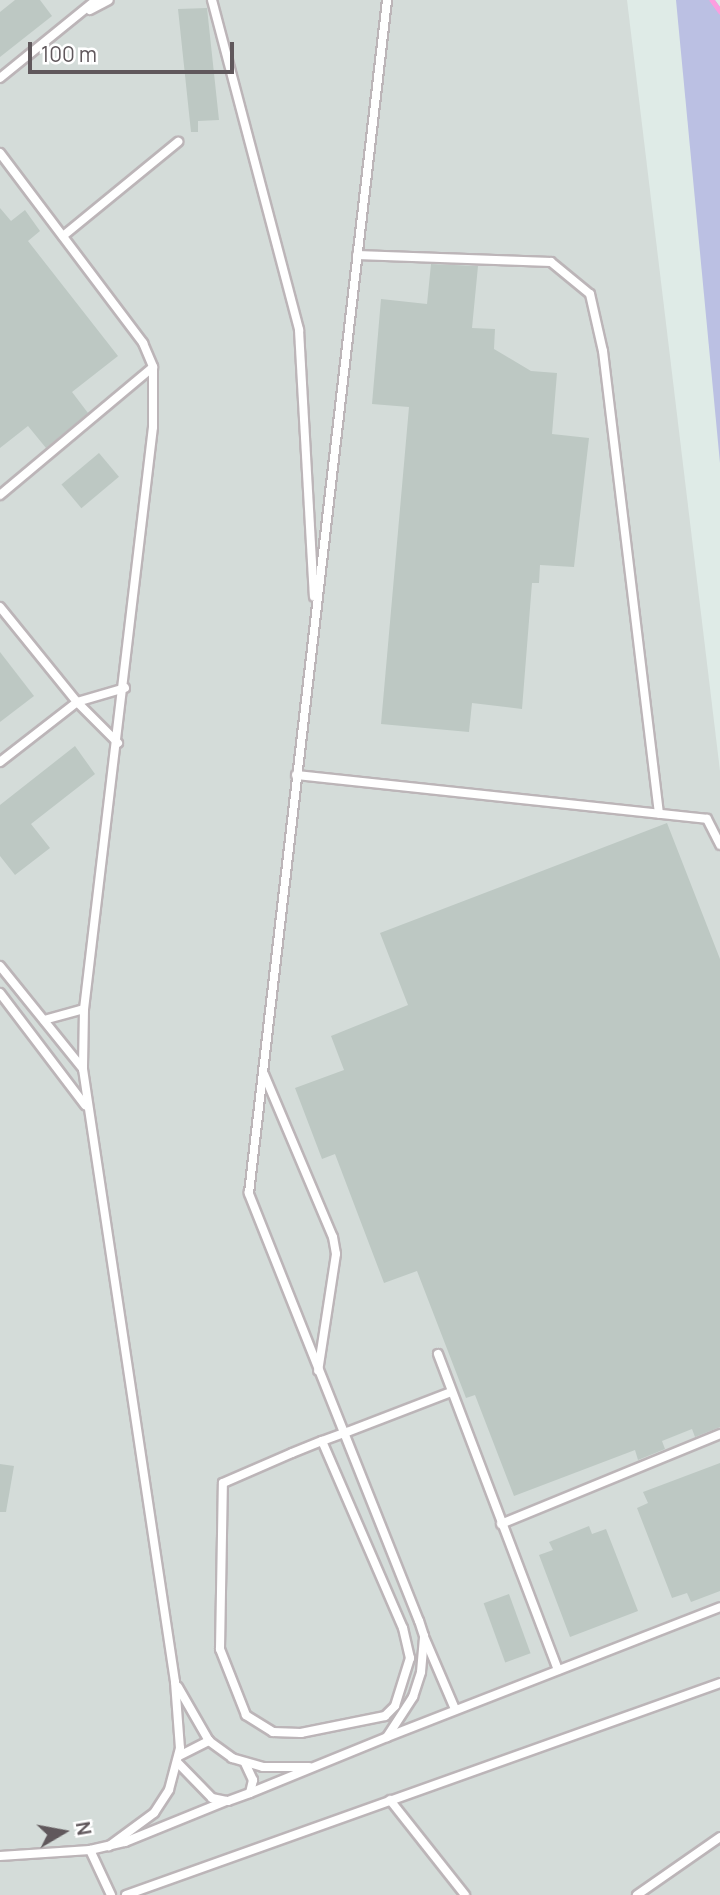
<!DOCTYPE html>
<html>
<head>
<meta charset="utf-8">
<style>
	body { margin:0 }
	#map { position:relative; width:720px; height:1895px; overflow:hidden; background:#dfebe7; font-family:Manrope,sans-serif }
	div>[style] { position:absolute }
	.industrial>* { inset:0; background:#d4dcd9 }
	.green>* { inset:0; background:#bbc0e3 }
	.stream>* { height:4.5px; margin:-2.25px; padding:0 2.25px; transform-origin:2.25px; border-radius:2.25px; background:#fc9edf }
	.building>* { inset:0; background:#bdc8c3; transform-origin:0 0 }
	.roads { filter:drop-shadow(2px 0 #bcb5b8) drop-shadow(-2px 0 #bcb5b8) drop-shadow(0 2px #bcb5b8) drop-shadow(0 -2px #bcb5b8) }
	.lane>* { height:8px; margin:-4px; padding:0 4px; transform-origin:4px; border-radius:4px; background:#fff }
	span { translate:-50% -50%; white-space:nowrap; text-align:center; line-height:1.15; -webkit-text-stroke:6px #fff; paint-order:stroke }
	.north { position:absolute; left:28px; top:1797px; width:70px; height:70px; -webkit-text-stroke:5px #fff; paint-order:stroke; rotate:80deg; font-size:19px; font-weight:700; line-height:28px; text-align:center; color:#60585c }
	.north::after { content:''; display:block; margin:auto; width:24px; height:32px; background:#60585c; clip-path:polygon(50% 0,100% 100%,50% 72%,0 100%) }
	.scale { position:absolute; left:28px; top:42px; width:206px; height:32px; box-sizing:border-box; border:4px solid #60585c; border-top:0; padding-left:9px; font-size:21px; line-height:24px; white-space:nowrap; color:#60585c; -webkit-text-stroke:5px #fff; paint-order:stroke }
</style>
</head>
<body>
<div id="map">
	<div class="industrial">
		<div style="clip-path:polygon(0 0,627px 0,720px 771px,720px 1895px,0 1895px)"></div>
	</div>
	<div class="green">
		<div style="clip-path:polygon(676px 0,715px 0,720px 7px,720px 463px)"></div>
	</div>
	<div class="stream">
		<div style="left:712px;top:0;width:14px;rotate:54deg"></div>
	</div>
	<div class="building">
		<div style="clip-path:polygon(15px 0,40px 0,52px 16px,0 57px,0 12px)"></div>
		<div style="clip-path:polygon(207px 8px,219px 120px,198px 121px,198px 132px,191px 132px,178px 9px)"></div>
		<div style="clip-path:polygon(0 208px,11px 221px,25px 210px,40px 231px,28px 241px,118px 356px,72px 392px,88px 413px,46px 448px,28px 426px,0 448px)"></div>
		<div style="clip-path:polygon(431px 264px,478px 266px,472px 328px,495px 329px,494px 349px,531px 371px,557px 373px,552px 434px,589px 438px,574px 567px,540px 565px,539px 583px,532px 583px,522px 709px,472px 703px,469px 732px,381px 724px,409px 407px,372px 404px,381px 299px,427px 304px)"></div>
		<div style="left:99px;top:453px;width:31px;height:49px;rotate:50deg"></div>
		<div style="clip-path:polygon(0 652px,34px 696px,0 722px)"></div>
		<div style="clip-path:polygon(75px 746px,95px 774px,31px 824px,50px 848px,15px 875px,0 856px,0 805px)"></div>
		<div style="clip-path:polygon(667px 823px,720px 959px,720px 1427px,695px 1437px,692px 1429px,662px 1441px,665px 1449px,638px 1460px,635px 1450px,514px 1496px,475px 1395px,466px 1398px,417px 1271px,384px 1283px,335px 1154px,322px 1159px,295px 1088px,344px 1070px,331px 1036px,408px 1005px,380px 933px)"></div>
		<div style="clip-path:polygon(720px 1463px,720px 1591px,691px 1602px,687px 1593px,672px 1598px,637px 1508px,648px 1503px,643px 1492px)"></div>
		<div style="clip-path:polygon(0 1464px,14px 1466px,6px 1512px,0 1512px)"></div>
		<div style="clip-path:polygon(589px 1526px,592px 1534px,606px 1529px,638px 1611px,570px 1637px,539px 1555px,553px 1550px,549px 1542px)"></div>
		<div style="left:509px;top:1594px;width:63px;height:27px;rotate:70deg"></div>
	</div>
	<div class="roads">
		<div class="lane">
			<div style="left:212px;top:0;width:341px;rotate:75.2deg"></div>
			<div style="left:299px;top:330px;width:267px;rotate:86.8deg"></div>
			<div style="left:90px;top:10px;width:21px;rotate:-28deg"></div>
			<div style="left:0;top:78px;width:124px;rotate:-39.1deg"></div>
			<div style="left:0;top:153px;width:238px;rotate:53deg"></div>
			<div style="left:143px;top:343px;width:26px;rotate:67deg"></div>
			<div style="left:153px;top:367px;width:60px;rotate:90deg"></div>
			<div style="left:153px;top:427px;width:586px;rotate:96.76deg"></div>
			<div style="left:84px;top:1009px;width:60px;rotate:91deg"></div>
			<div style="left:83px;top:1069px;width:620px;rotate:81.46deg"></div>
			<div style="left:175px;top:1682px;width:66px;rotate:85.7deg"></div>
			<div style="left:180px;top:1748px;width:43px;rotate:104.7deg"></div>
			<div style="left:169px;top:1790px;width:27px;rotate:123deg"></div>
			<div style="left:154px;top:1813px;width:56px;rotate:143.7deg"></div>
			<div style="left:63px;top:236px;width:149px;rotate:-39.3deg"></div>
			<div style="left:357px;top:255px;width:194px;rotate:2.1deg"></div>
			<div style="left:551px;top:262px;width:50px;rotate:39.4deg"></div>
			<div style="left:590px;top:294px;width:58px;rotate:77.2deg"></div>
			<div style="left:603px;top:351px;width:466px;rotate:83.1deg"></div>
			<div style="left:0;top:495px;width:199px;rotate:-39.9deg"></div>
			<div style="left:0;top:607px;width:122px;rotate:51deg"></div>
			<div style="left:77px;top:702px;width:58px;rotate:45deg"></div>
			<div style="left:0;top:762px;width:98px;rotate:-37.9deg"></div>
			<div style="left:77px;top:702px;width:50px;rotate:-16.3deg"></div>
			<div style="left:296px;top:775px;width:413px;rotate:6.1deg"></div>
			<div style="left:707px;top:819px;width:29px;rotate:63deg"></div>
			<div style="left:0;top:966px;width:132px;rotate:51.1deg"></div>
			<div style="left:0;top:993px;width:141px;rotate:52.8deg"></div>
			<div style="left:44px;top:1020px;width:41px;rotate:-15.4deg"></div>
			<div style="left:264px;top:1074px;width:177px;rotate:67.1deg"></div>
			<div style="left:333px;top:1237px;width:17px;rotate:80deg"></div>
			<div style="left:336px;top:1254px;width:118px;rotate:98.7deg"></div>
			<div style="left:438px;top:1354px;width:338px;rotate:69.2deg"></div>
			<div style="left:322px;top:1441px;width:204px;rotate:66.6deg"></div>
			<div style="left:403px;top:1628px;width:31px;rotate:77deg"></div>
			<div style="left:410px;top:1658px;width:50px;rotate:107.4deg"></div>
			<div style="left:395px;top:1706px;width:14px;rotate:135deg"></div>
			<div style="left:385px;top:1716px;width:86px;rotate:168.6deg"></div>
			<div style="left:301px;top:1733px;width:28px;rotate:-178deg"></div>
			<div style="left:273px;top:1732px;width:32px;rotate:-148deg"></div>
			<div style="left:246px;top:1715px;width:71px;rotate:-111.5deg"></div>
			<div style="left:220px;top:1649px;width:166px;rotate:-89deg"></div>
			<div style="left:223px;top:1483px;width:75px;rotate:-23.5deg"></div>
			<div style="left:292px;top:1453px;width:32px;rotate:-22deg"></div>
			<div style="left:322px;top:1441px;width:27px;rotate:-20deg"></div>
			<div style="left:347px;top:1432px;width:111px;rotate:-21deg"></div>
			<div style="left:501px;top:1524px;width:237px;rotate:-22.3deg"></div>
			<div style="left:425px;top:1639px;width:76px;rotate:66.8deg"></div>
			<div style="left:178px;top:1687px;width:62px;rotate:60.1deg"></div>
			<div style="left:209px;top:1741px;width:29px;rotate:36deg"></div>
			<div style="left:232px;top:1758px;width:32px;rotate:16deg"></div>
			<div style="left:263px;top:1767px;width:46px"></div>
			<div style="left:387px;top:1737px;width:357px;rotate:-21.3deg"></div>
			<div style="left:179px;top:1756px;width:34px;rotate:-27deg"></div>
			<div style="left:178px;top:1763px;width:49px;rotate:45.8deg"></div>
			<div style="left:212px;top:1798px;width:16px;rotate:11deg"></div>
			<div style="left:228px;top:1801px;width:23px;rotate:-20deg"></div>
			<div style="left:250px;top:1793px;width:148px;rotate:-22.2deg"></div>
			<div style="left:387px;top:1737px;width:48px;rotate:-57deg"></div>
			<div style="left:413px;top:1697px;width:26px;rotate:-72deg"></div>
			<div style="left:421px;top:1672px;width:36px;rotate:-85deg"></div>
			<div style="left:424px;top:1636px;width:16px;rotate:-108deg"></div>
			<div style="left:419px;top:1621px;width:461px;rotate:-111.7deg"></div>
			<div style="left:249px;top:1193px;width:1201px;rotate:-83.4deg"></div>
			<div style="left:245px;top:1763px;width:19px;rotate:65deg"></div>
			<div style="left:253px;top:1780px;width:13px;rotate:103deg"></div>
			<div style="left:390px;top:1800px;width:121px;rotate:51.7deg"></div>
			<div style="left:90px;top:1850px;width:50px;rotate:65deg"></div>
			<div style="left:0;top:1856px;width:90px;rotate:-3.8deg"></div>
			<div style="left:90px;top:1850px;width:36px;rotate:-13deg"></div>
			<div style="left:125px;top:1842px;width:109px;rotate:-22.1deg"></div>
			<div style="left:126px;top:1895px;width:631px;rotate:-19.64deg"></div>
			<div style="left:637px;top:1895px;width:101px;rotate:-34.9deg"></div>
		</div>
	</div>
	<div class="north">N</div>
	<div class="scale">100 m</div>
</div>
</body>
</html>
